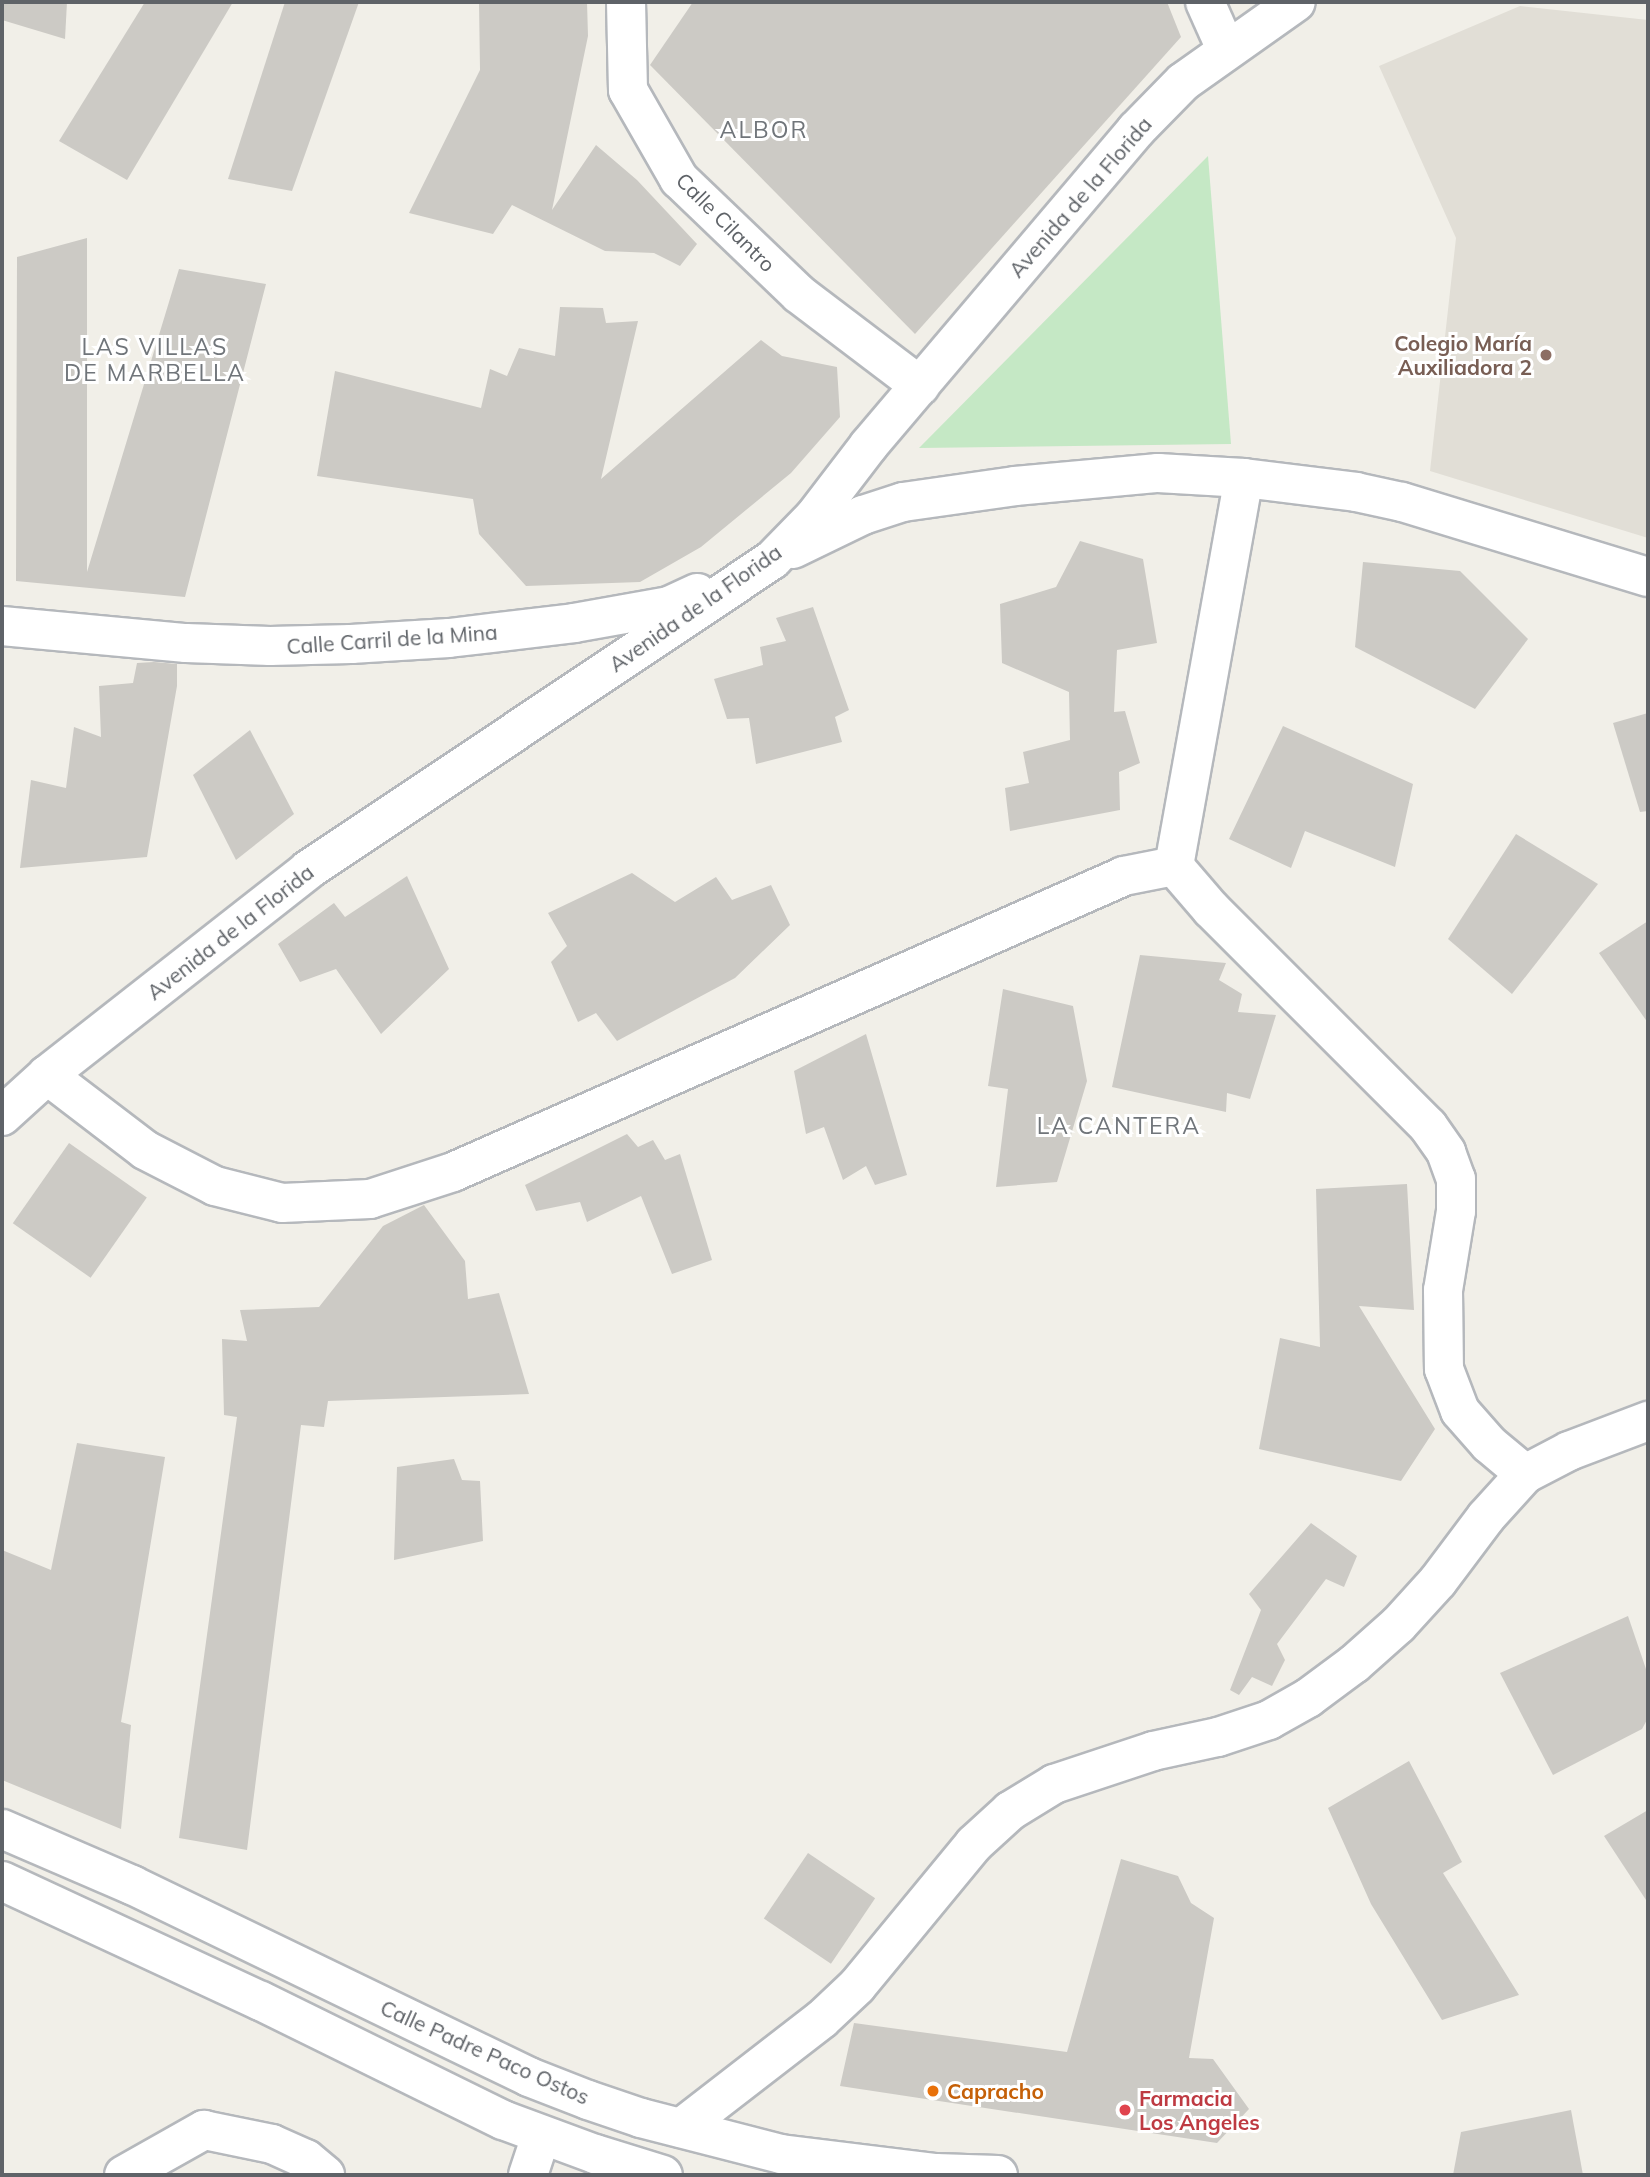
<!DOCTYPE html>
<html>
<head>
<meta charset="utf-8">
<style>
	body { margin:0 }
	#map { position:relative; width:1650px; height:2177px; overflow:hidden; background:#f1efe8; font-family:Mulish,sans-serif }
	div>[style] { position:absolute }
	.education>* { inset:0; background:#e1ded6 }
	.green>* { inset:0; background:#c5e8c5 }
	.building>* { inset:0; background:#cccac5; transform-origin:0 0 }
	.roads { filter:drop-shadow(2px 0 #b5b8bc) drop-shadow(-2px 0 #b5b8bc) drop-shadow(0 2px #b5b8bc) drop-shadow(0 -2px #b5b8bc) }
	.minor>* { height:38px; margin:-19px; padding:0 19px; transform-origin:19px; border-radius:19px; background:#fff }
	.dots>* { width:19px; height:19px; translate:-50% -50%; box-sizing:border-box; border:4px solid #fff; border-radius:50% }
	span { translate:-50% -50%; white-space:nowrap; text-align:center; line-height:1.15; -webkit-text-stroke:6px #fff; paint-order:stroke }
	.street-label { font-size:21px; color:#5f6368 }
	.education-label { font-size:21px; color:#785e54; font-weight:700 }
	.right { translate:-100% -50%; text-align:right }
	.food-label { font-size:21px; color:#c56008; font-weight:700 }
	.left { translate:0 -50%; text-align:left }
	.health-label { font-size:21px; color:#be3a42; font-weight:700 }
	.neighbourhood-label { font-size:23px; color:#70757a; letter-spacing:2px }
	.frame { position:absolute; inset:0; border:4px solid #5f6368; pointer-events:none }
</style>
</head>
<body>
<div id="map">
	<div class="education">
		<div style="clip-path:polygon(1520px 6px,1648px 20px,1648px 538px,1430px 471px,1456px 238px,1379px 66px)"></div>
	</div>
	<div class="green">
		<div style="clip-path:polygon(1208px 156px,1231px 444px,919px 448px)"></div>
	</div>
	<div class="building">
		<div style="clip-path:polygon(2px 2px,67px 2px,65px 39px,2px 20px)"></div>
		<div style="clip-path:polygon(145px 2px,233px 2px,127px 180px,59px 141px)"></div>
		<div style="clip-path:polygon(285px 2px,359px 2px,292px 191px,228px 179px)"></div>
		<div style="clip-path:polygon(479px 2px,587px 2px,588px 36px,552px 210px,596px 145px,637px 180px,697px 244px,680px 266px,654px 253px,605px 251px,512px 205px,493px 234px,409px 213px,480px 70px)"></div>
		<div style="clip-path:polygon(693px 2px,1167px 2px,1181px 37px,915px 334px,650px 65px)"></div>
		<div style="clip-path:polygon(87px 238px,87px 572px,179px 269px,266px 284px,185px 597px,16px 581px,17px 257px)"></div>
		<div style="clip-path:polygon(560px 307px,603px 308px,606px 323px,638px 321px,601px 479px,761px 340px,782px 356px,837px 367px,840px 417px,791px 473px,701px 547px,640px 582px,526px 586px,479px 534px,473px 499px,317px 476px,335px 371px,481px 408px,490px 369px,507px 376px,519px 348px,555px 356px)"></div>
		<div style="clip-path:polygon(1080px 541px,1143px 559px,1157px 643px,1117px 650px,1114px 712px,1125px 711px,1140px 763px,1119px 772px,1120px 810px,1010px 831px,1005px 788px,1029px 783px,1023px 752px,1070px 740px,1069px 692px,1002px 663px,1000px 604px,1056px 587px)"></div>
		<div style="clip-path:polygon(1363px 562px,1460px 571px,1528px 639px,1475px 709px,1355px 647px)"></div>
		<div style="clip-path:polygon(813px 607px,849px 710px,835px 717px,842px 742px,756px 764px,749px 718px,727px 719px,714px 679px,763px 665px,760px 647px,786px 641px,776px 618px)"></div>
		<div style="clip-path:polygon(154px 662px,177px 664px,177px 686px,147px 857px,20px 868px,31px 780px,66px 788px,74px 727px,101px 737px,99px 686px,133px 683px,137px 663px)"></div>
		<div style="clip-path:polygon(1648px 713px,1648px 811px,1640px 812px,1613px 723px)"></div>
		<div style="clip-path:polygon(1283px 726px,1413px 784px,1395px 867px,1305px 831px,1291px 868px,1229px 839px)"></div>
		<div style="clip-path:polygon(250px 730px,294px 814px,236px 860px,193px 775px)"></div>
		<div style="clip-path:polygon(1516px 834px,1598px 884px,1512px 994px,1448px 939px)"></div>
		<div style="clip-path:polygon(632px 873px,675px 902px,716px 877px,732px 900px,771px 885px,790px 925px,735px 978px,617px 1041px,596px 1013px,578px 1022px,551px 962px,567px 946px,548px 913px)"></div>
		<div style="clip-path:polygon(407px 876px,449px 969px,381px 1034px,336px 969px,300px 982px,278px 944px,334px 903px,345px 917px)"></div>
		<div style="clip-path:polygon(1648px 921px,1648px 1023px,1599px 953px)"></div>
		<div style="clip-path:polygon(1140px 955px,1226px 963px,1219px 980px,1242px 994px,1238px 1012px,1276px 1015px,1250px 1099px,1227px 1093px,1226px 1112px,1112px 1087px)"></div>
		<div style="clip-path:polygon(1003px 989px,1073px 1006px,1087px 1081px,1057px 1182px,996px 1187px,1008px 1089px,988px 1086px)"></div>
		<div style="clip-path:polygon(866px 1034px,907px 1175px,875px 1185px,866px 1166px,843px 1180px,824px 1127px,806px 1134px,794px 1071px)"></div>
		<div style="clip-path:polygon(627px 1134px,638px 1147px,653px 1140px,665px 1160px,680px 1154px,712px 1260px,672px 1274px,641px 1196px,587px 1222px,580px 1202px,536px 1211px,525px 1185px)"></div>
		<div style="left:69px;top:1143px;width:95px;height:98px;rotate:35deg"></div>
		<div style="clip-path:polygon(1407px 1184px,1414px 1310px,1359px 1306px,1435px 1429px,1401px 1481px,1259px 1449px,1280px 1338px,1320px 1347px,1316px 1189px)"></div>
		<div style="clip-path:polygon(424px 1205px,465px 1261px,468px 1299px,499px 1293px,529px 1394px,328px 1401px,324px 1427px,301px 1425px,247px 1850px,179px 1838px,237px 1417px,224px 1415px,222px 1339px,247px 1341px,240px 1310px,319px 1307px,383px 1226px)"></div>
		<div style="clip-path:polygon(77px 1443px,165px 1457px,121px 1722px,131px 1725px,121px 1829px,2px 1780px,2px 1550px,51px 1570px)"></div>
		<div style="clip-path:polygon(454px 1459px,462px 1480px,480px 1481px,483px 1541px,394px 1560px,397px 1467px)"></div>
		<div style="clip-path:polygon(1311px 1523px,1357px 1556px,1344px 1587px,1326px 1579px,1277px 1644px,1285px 1660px,1272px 1686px,1252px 1677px,1239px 1695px,1230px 1690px,1261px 1610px,1249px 1594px)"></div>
		<div style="clip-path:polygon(1628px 1616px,1648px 1675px,1648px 1718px,1642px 1729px,1553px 1775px,1500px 1673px)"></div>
		<div style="clip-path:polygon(1409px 1761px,1462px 1862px,1443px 1873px,1519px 1995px,1442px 2020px,1371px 1904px,1328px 1808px)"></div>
		<div style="clip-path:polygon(1648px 1810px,1648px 1903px,1604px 1836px)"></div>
		<div style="left:808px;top:1853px;width:81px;height:79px;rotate:34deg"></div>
		<div style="clip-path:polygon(1121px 1859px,1178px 1876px,1191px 1903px,1214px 1918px,1189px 2058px,1213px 2059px,1249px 2109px,1217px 2143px,840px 2086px,854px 2023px,1067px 2052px)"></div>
		<div style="clip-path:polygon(1571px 2110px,1583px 2175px,1453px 2175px,1461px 2132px)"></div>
	</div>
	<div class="roads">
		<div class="minor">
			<div style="left:626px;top:2px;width:88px;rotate:88.7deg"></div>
			<div style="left:628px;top:90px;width:103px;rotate:60.2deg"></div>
			<div style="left:679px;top:179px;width:166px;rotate:43.8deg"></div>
			<div style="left:799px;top:294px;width:152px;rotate:37.2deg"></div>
			<div style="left:1205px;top:2px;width:51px;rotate:65.9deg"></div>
			<div style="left:793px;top:549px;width:78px;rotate:-25.9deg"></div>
			<div style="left:863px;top:515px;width:42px;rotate:-18deg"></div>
			<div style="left:903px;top:502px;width:113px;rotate:-8.1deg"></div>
			<div style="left:1015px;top:486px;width:144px;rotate:-5.2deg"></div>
			<div style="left:1158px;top:473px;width:86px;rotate:3.3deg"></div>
			<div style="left:1244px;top:478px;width:113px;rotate:7.1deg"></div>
			<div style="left:1356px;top:492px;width:47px;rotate:12.3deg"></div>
			<div style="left:1402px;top:502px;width:257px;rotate:17deg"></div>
			<div style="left:2px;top:626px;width:185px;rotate:5.3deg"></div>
			<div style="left:186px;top:643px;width:84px;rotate:2deg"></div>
			<div style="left:270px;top:646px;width:81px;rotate:-1.4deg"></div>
			<div style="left:351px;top:644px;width:98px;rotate:-3.5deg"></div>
			<div style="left:449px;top:638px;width:126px;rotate:-6.8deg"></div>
			<div style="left:574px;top:623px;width:97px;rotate:-10.1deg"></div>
			<div style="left:669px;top:606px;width:31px;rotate:-25deg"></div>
			<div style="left:1174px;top:866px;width:57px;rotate:49.3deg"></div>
			<div style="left:1211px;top:909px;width:307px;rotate:45deg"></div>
			<div style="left:1428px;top:1126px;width:32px;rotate:55deg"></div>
			<div style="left:1446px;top:1152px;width:29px;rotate:70deg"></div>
			<div style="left:1456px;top:1179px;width:32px;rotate:90deg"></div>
			<div style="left:1456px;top:1211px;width:80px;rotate:99.3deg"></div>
			<div style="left:1443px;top:1290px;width:79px;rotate:89.3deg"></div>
			<div style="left:1444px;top:1369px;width:45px;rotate:69.1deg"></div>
			<div style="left:1460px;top:1411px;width:44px;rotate:48.7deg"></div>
			<div style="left:1489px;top:1444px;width:47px;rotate:39.8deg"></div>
			<div style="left:47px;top:1075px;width:123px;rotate:37.4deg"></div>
			<div style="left:145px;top:1150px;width:79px;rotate:27.2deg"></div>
			<div style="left:215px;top:1186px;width:69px;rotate:14.2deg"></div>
			<div style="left:282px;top:1203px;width:88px;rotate:-2.6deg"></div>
			<div style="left:370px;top:1199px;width:87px;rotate:-18deg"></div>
			<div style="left:453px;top:1172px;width:733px;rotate:-23.8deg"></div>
			<div style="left:1124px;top:876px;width:51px;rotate:-11.3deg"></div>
			<div style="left:1174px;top:866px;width:394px;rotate:-79.8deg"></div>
			<div style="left:2px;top:1116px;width:61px;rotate:-42.3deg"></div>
			<div style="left:47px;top:1075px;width:332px;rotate:-38.1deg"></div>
			<div style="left:308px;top:870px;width:558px;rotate:-33.75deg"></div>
			<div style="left:772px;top:560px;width:60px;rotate:-45.7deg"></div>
			<div style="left:814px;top:517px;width:91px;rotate:-52.6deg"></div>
			<div style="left:869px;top:445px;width:413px;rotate:-49.7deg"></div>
			<div style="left:1136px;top:130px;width:67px;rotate:-45.6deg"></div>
			<div style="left:1183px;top:82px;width:138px;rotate:-35.3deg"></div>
			<div style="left:2px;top:1829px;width:142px;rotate:23.3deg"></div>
			<div style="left:132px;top:1885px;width:441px;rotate:25.8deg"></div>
			<div style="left:529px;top:2077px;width:63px;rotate:21.3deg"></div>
			<div style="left:588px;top:2100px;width:56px;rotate:18.8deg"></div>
			<div style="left:641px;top:2118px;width:145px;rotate:14.4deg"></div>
			<div style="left:781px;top:2154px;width:156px;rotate:7deg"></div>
			<div style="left:936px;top:2173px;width:62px;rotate:1.8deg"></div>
			<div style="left:2px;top:1881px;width:285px;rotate:24.9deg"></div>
			<div style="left:261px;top:2001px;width:270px;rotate:26.2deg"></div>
			<div style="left:503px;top:2120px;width:98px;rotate:20.3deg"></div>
			<div style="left:595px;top:2154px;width:71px;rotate:17.2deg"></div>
			<div style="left:681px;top:2128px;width:178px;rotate:-37.7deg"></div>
			<div style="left:822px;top:2019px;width:48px;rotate:-43.3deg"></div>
			<div style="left:857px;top:1986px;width:184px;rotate:-50.5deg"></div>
			<div style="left:974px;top:1844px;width:49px;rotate:-42.5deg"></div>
			<div style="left:1010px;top:1811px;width:52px;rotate:-31.5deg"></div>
			<div style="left:1054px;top:1784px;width:104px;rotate:-18.4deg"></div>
			<div style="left:1153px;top:1751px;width:66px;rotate:-12.2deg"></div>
			<div style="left:1218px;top:1737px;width:54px;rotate:-18.4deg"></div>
			<div style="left:1269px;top:1720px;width:45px;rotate:-29.4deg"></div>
			<div style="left:1308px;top:1698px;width:57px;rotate:-36.5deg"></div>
			<div style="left:1354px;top:1664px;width:59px;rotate:-41.6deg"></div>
			<div style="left:1398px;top:1625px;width:59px;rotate:-47.7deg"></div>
			<div style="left:1438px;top:1581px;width:80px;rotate:-53.1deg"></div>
			<div style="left:1486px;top:1517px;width:58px;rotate:-47.8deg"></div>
			<div style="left:1525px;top:1474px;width:50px;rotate:-27.6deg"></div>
			<div style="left:1569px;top:1451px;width:85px;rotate:-20.8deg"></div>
			<div style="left:124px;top:2175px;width:92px;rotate:-29.4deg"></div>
			<div style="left:204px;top:2130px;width:69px;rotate:11.6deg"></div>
			<div style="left:272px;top:2144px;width:37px;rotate:24deg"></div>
			<div style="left:306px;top:2159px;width:25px;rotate:40deg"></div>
			<div style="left:528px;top:2175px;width:41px;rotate:-71.6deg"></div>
		</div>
	</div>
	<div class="dots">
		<div style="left:1546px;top:355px;background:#8d6e63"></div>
		<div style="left:933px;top:2091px;background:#e8710a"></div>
		<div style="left:1125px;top:2110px;background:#e0444e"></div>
	</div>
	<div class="street-label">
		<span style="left:1080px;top:197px;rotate:-49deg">Avenida de la Florida</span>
		<span style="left:726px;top:222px;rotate:45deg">Calle Cilantro</span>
		<span style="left:695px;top:608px;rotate:-35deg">Avenida de la Florida</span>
		<span style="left:392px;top:639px;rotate:-4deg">Calle Carril de la Mina</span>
		<span style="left:230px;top:932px;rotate:-38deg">Avenida de la Florida</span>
		<span style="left:485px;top:2052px;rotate:24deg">Calle Padre Paco Ostos</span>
	</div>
	<div class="education-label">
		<span class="right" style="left:1532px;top:355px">Colegio María<br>Auxiliadora 2</span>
	</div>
	<div class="food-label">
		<span class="left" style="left:947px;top:2091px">Capracho</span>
	</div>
	<div class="health-label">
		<span class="left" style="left:1139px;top:2110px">Farmacia<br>Los Angeles</span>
	</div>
	<div class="neighbourhood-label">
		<span style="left:764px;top:130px">ALBOR</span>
		<span style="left:155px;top:360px">LAS VILLAS<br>DE MARBELLA</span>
		<span style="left:1119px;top:1126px">LA CANTERA</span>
	</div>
	<div class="frame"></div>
</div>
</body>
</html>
